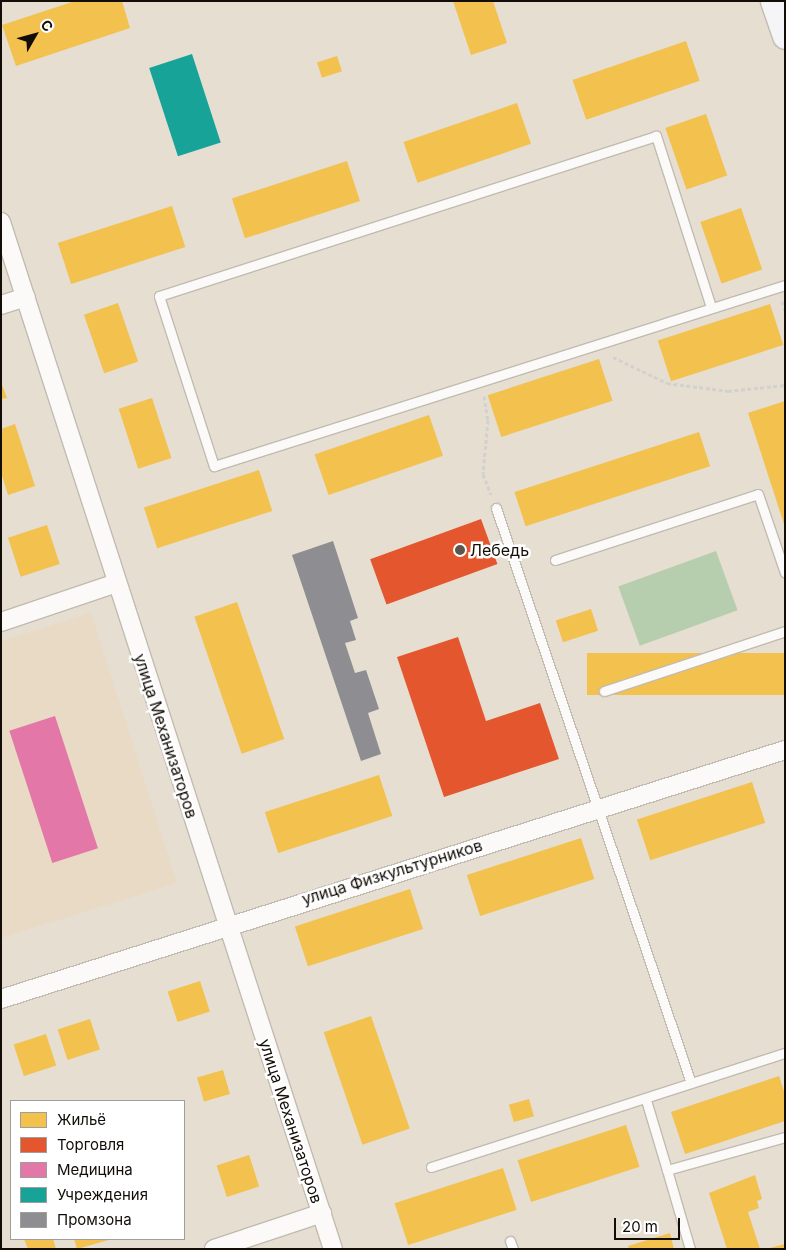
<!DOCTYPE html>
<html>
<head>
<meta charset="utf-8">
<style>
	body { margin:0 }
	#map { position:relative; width:786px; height:1250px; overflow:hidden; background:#e6ded1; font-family:Inter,sans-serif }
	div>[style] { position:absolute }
	.built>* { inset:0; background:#e9dac5 }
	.green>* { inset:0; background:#b6ceae; transform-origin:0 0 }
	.homes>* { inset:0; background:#f2c14e; transform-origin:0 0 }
	.shops>* { inset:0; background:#e4572e; transform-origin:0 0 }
	.health>* { inset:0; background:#e377a8; transform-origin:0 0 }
	.public>* { inset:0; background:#17a398; transform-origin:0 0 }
	.industry>* { inset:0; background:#8d8d92 }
	.path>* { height:3px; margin-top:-1.5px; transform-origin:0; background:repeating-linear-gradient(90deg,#d3d1ce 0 4px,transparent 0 6.5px) }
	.roads { filter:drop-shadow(1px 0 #c1bbb1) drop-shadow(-1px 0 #c1bbb1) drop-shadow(0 1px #c1bbb1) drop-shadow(0 -1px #c1bbb1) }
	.lane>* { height:9px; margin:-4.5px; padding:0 4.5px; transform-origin:4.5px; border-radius:4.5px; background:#fbfaf8 }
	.street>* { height:18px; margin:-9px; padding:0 9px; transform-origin:9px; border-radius:9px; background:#fbfaf8 }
	.secondary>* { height:25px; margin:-12.5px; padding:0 12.5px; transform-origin:12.5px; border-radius:12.5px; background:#f5f4f6 }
	.dots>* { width:14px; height:14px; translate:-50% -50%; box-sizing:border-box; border:2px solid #fff; border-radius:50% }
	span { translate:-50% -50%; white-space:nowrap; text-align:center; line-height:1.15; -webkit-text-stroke:5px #fff; paint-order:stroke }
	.poi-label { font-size:16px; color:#120d06 }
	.left { translate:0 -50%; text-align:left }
	.street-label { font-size:16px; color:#120d06 }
	.frame { position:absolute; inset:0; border:2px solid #120d06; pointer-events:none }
	.legend { position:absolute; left:10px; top:1100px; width:175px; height:140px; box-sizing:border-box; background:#fff; border:1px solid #a09e9b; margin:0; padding:6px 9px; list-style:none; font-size:15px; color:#120d06 }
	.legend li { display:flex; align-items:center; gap:10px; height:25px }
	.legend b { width:25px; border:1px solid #a09e9b }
	.north { position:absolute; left:10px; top:10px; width:50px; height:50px; -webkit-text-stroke:4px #fff; paint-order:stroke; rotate:52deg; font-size:14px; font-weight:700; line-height:20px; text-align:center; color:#120d06 }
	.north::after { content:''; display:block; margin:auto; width:18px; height:22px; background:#120d06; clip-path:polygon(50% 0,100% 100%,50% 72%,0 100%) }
	.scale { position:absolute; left:614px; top:1218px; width:66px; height:22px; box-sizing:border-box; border:2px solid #120d06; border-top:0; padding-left:6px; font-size:15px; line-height:18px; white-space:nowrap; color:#120d06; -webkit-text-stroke:4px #fff; paint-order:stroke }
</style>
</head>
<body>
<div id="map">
	<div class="built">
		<div style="clip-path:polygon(91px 613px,177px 883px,1px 938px,1px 641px)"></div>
	</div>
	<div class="green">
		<div style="left:716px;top:551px;width:63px;height:104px;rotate:70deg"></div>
	</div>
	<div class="homes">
		<div style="clip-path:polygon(75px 1px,122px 1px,130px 28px,16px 66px,2px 25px)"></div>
		<div style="clip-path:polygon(453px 1px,493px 1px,507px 43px,471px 55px)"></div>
		<div style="left:686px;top:41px;width:42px;height:120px;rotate:71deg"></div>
		<div style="left:337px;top:56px;width:16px;height:21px;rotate:72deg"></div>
		<div style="left:517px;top:103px;width:43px;height:120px;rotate:71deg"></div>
		<div style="left:706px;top:114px;width:65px;height:43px;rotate:71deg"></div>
		<div style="left:347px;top:161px;width:42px;height:121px;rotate:72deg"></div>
		<div style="left:172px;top:206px;width:43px;height:120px;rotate:72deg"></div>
		<div style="left:741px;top:208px;width:65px;height:43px;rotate:71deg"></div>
		<div style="left:118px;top:303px;width:62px;height:36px;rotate:71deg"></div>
		<div style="left:770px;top:304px;width:43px;height:118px;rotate:72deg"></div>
		<div style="left:599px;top:359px;width:44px;height:117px;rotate:72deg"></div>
		<div style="clip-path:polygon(1px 382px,7px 398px,1px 399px)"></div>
		<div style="left:152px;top:398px;width:63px;height:35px;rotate:72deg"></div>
		<div style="clip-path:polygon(785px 401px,785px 524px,784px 524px,748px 413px)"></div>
		<div style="left:429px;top:415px;width:43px;height:121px;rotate:71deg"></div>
		<div style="clip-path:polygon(15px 424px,35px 486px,8px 495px,1px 472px,1px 429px)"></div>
		<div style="left:699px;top:432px;width:36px;height:194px;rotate:72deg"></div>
		<div style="left:259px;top:470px;width:43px;height:121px;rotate:72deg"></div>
		<div style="left:47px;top:525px;width:41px;height:41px;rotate:72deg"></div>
		<div style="left:237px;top:602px;width:145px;height:45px;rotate:71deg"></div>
		<div style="left:591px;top:609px;width:23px;height:37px;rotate:72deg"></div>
		<div style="left:785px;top:653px;width:42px;height:198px;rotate:90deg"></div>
		<div style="left:379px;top:775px;width:43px;height:120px;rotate:72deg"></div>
		<div style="left:752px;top:782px;width:43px;height:121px;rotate:72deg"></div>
		<div style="left:581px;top:838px;width:43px;height:120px;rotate:72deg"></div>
		<div style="left:410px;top:889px;width:42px;height:121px;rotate:72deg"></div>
		<div style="left:200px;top:981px;width:32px;height:34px;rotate:72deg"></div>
		<div style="left:371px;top:1016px;width:119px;height:50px;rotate:71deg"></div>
		<div style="left:90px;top:1019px;width:32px;height:34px;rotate:72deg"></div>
		<div style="left:46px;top:1034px;width:33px;height:34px;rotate:72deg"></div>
		<div style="left:223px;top:1070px;width:25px;height:27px;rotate:74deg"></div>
		<div style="clip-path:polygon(779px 1076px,785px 1094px,785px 1121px,685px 1154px,671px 1112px)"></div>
		<div style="left:529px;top:1099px;width:18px;height:21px;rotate:74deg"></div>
		<div style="left:626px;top:1125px;width:44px;height:114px;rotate:72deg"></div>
		<div style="left:249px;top:1155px;width:33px;height:34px;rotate:72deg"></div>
		<div style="left:503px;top:1168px;width:44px;height:114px;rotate:72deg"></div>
		<div style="clip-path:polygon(755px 1175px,762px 1199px,757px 1201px,759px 1208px,748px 1212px,760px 1249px,727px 1249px,709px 1193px)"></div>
		<div style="clip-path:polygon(670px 1233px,674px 1249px,629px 1249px,628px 1246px)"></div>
		<div style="clip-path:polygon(24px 1239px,53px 1239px,56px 1249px,28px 1249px)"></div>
		<div style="clip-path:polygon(74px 1239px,112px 1239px,77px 1249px)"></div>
		<div style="clip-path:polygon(785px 1244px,785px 1249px,770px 1249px,770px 1248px)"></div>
	</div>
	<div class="shops">
		<div style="left:481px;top:519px;width:48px;height:118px;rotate:70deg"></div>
		<div style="clip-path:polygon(458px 637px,486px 721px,540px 703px,559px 759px,444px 797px,397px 657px)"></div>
	</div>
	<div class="health">
		<div style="left:55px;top:716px;width:139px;height:48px;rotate:72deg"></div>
	</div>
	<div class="public">
		<div style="left:192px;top:54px;width:93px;height:45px;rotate:72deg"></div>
	</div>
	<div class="industry">
		<div style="clip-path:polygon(333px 541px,358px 618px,350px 621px,356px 640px,345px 643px,355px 673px,366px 670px,379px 709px,368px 713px,381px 754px,361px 761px,292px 555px)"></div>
	</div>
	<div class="path">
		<div style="left:782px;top:301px;width:9px;rotate:72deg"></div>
		<div style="left:613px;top:357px;width:60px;rotate:25.7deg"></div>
		<div style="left:667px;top:383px;width:62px;rotate:7.5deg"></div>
		<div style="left:728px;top:391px;width:57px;rotate:-6deg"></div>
		<div style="left:484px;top:396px;width:24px;rotate:81deg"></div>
		<div style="left:488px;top:420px;width:54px;rotate:95.3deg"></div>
		<div style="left:483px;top:474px;width:22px;rotate:69deg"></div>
	</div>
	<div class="roads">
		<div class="lane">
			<div style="left:711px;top:307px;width:180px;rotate:-107.8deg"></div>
			<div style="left:656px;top:136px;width:522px;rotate:162.15deg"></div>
			<div style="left:159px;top:296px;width:179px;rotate:72.1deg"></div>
			<div style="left:214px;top:466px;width:599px;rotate:-17.59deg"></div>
			<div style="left:496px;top:508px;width:607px;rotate:71.27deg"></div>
			<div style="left:555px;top:560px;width:213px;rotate:-18deg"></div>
			<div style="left:758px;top:494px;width:83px;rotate:71.1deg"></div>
			<div style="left:604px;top:691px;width:191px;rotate:-18.3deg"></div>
			<div style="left:646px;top:1100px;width:73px;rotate:73.3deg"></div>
			<div style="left:667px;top:1170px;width:123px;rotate:-15.6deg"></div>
			<div style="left:431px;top:1167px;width:372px;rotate:-17.9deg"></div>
			<div style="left:667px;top:1170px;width:82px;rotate:73.8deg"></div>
			<div style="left:510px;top:1241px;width:9px;rotate:69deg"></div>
		</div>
		<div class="street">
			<div style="left:1px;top:222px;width:1079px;rotate:72.09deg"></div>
			<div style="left:1px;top:305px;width:26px;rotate:-18deg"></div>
			<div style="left:1px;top:622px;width:122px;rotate:-18.6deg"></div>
			<div style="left:1px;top:999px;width:823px;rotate:-17.62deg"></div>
			<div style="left:214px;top:1249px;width:114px;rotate:-18.4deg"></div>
		</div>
		<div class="secondary">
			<div style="left:773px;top:1px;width:37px;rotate:71deg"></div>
		</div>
	</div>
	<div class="dots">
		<div style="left:460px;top:550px;background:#5c564d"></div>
	</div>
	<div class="poi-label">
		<span class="left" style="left:470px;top:550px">Лебедь</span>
	</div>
	<div class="street-label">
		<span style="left:166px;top:736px;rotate:72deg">улица Механизаторов</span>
		<span style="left:392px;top:872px;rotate:-17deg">улица Физкультурников</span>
		<span style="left:291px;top:1121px;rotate:72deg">улица Механизаторов</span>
	</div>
	<div class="frame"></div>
	<ul class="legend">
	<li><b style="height:14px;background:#f2c14e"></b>Жильё</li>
	<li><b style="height:14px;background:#e4572e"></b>Торговля</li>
	<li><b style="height:14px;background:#e377a8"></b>Медицина</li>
	<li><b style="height:14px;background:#17a398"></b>Учреждения</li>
	<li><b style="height:14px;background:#8d8d92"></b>Промзона</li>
	</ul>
	<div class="north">С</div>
	<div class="scale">20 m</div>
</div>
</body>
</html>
